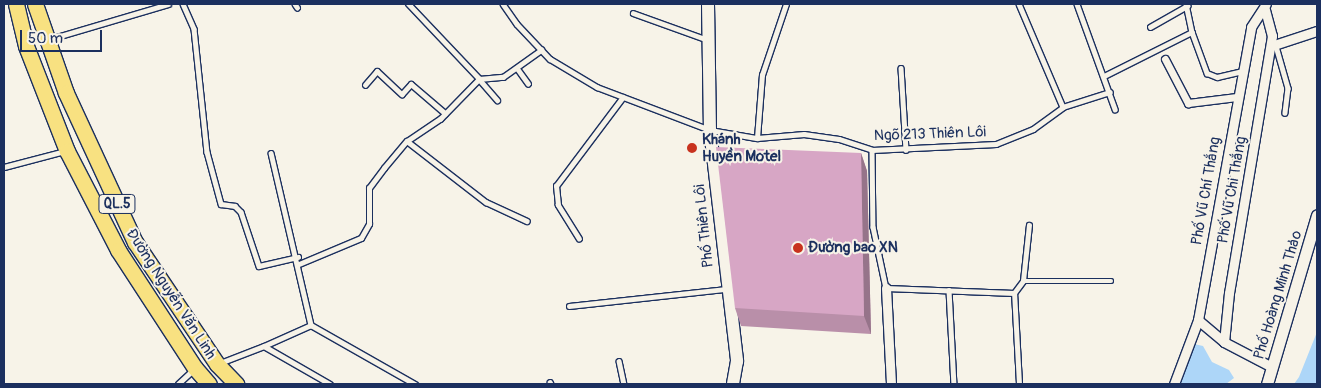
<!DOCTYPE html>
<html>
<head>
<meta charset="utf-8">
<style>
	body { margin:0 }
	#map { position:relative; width:1321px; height:388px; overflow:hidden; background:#f7f3e8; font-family:Pangolin,sans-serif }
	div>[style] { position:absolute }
	.water>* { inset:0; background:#add6f8 }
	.roads { filter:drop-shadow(1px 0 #1b2f5e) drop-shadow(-1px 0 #1b2f5e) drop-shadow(0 1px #1b2f5e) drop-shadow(0 -1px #1b2f5e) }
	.service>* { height:4.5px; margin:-2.25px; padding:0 2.25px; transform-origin:2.25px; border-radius:2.25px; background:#f7f3e8 }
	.pedestrian>* { height:7px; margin:-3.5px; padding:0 3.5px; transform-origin:3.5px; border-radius:3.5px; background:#f7f3e8 }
	.minor>* { height:9px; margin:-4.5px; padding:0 4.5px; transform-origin:4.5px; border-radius:4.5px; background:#f7f3e8 }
	.tertiary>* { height:11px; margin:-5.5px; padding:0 5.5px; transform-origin:5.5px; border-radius:5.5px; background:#f7f3e8 }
	.secondary>* { height:12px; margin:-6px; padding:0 6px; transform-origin:6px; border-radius:6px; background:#f7f3e8 }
	.trunk>* { height:15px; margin:-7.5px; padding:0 7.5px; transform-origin:7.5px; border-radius:7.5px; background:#f8e181 }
	.wall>* { inset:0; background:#b98fa9 }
	.shaded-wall>* { inset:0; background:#96748a }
	.building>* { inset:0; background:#d7a6c5 }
	.dots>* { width:14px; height:14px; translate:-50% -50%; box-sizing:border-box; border:2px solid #f7f3e8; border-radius:50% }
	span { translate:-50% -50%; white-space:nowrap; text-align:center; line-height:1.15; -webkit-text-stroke:4px #f7f3e8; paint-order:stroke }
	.shield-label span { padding:1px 4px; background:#f7f3e8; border:1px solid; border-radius:4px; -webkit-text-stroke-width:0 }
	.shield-label { font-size:14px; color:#1b2f5e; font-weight:700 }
	.street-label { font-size:15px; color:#1b2f5e }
	.poi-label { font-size:15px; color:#1b2f5e; font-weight:700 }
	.left { translate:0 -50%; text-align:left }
	.frame { position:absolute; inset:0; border:5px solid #1b2f5e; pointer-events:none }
	.scale { position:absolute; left:20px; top:30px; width:82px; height:22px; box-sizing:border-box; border:2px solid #1b2f5e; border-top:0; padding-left:6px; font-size:15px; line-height:18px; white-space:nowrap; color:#1b2f5e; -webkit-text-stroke:4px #f7f3e8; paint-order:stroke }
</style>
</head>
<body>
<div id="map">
	<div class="water">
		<div style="clip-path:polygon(1317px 332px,1317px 384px,1294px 384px,1299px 377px)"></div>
		<div style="clip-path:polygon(1194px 344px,1203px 346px,1212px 362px,1229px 370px,1234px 378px,1226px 384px,1181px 384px)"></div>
	</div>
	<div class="roads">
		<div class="service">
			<div style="left:183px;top:4px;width:27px;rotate:66deg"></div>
			<div style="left:194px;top:29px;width:124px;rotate:84deg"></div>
			<div style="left:207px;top:152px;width:54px;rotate:74.9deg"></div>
			<div style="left:221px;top:204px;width:14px;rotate:8deg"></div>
			<div style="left:235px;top:206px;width:8px;rotate:45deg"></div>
			<div style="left:241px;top:212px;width:57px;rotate:71.6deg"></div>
			<div style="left:259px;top:266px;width:40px;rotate:-13deg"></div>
			<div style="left:295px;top:4px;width:4px;rotate:56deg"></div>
			<div style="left:503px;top:4px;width:24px;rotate:55deg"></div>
			<div style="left:517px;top:24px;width:48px;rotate:46.7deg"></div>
			<div style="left:550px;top:59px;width:55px;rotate:30.8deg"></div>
			<div style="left:597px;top:87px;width:121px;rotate:20.8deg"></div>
			<div style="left:710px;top:130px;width:48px;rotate:9.7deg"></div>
			<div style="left:757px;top:138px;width:47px;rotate:-4.9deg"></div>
			<div style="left:804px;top:134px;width:35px;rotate:8deg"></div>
			<div style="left:839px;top:139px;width:35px;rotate:18deg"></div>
			<div style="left:872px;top:150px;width:124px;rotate:-2.8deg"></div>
			<div style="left:996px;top:144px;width:40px;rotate:-22deg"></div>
			<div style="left:1033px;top:129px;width:37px;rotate:-36deg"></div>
			<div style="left:1063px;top:107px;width:49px;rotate:-17.7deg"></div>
			<div style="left:1019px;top:4px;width:112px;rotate:66.9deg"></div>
			<div style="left:1077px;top:4px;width:112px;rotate:70.1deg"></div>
			<div style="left:1186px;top:4px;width:29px;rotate:78deg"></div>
			<div style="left:1192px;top:32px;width:44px;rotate:69.9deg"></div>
			<div style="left:1207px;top:73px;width:11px;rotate:22deg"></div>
			<div style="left:1217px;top:77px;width:26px;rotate:-13deg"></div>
			<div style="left:633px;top:13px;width:80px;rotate:19.8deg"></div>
			<div style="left:1150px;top:27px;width:43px;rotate:-29.6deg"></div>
			<div style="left:50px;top:39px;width:123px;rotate:-16.5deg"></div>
			<div style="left:1276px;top:46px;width:44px;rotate:74.1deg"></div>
			<div style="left:1288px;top:88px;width:25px;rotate:97deg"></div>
			<div style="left:517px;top:68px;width:19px;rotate:54deg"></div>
			<div style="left:901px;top:68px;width:82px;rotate:86.5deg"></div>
			<div style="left:1104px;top:76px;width:98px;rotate:-26.6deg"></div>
			<div style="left:479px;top:79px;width:24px;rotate:-5deg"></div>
			<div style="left:503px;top:77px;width:47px;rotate:-35.4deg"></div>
			<div style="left:479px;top:79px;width:28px;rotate:49deg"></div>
			<div style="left:365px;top:85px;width:18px;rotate:-49deg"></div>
			<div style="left:377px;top:71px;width:34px;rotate:43deg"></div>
			<div style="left:402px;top:94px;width:13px;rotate:-48deg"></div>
			<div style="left:411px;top:84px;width:45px;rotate:40.5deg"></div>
			<div style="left:757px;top:138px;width:63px;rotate:-85.5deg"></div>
			<div style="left:762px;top:75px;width:75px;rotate:-71.3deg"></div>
			<div style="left:407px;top:141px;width:100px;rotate:37.7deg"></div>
			<div style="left:486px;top:202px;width:45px;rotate:24.9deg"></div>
			<div style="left:872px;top:150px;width:77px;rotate:89.3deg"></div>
			<div style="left:873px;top:227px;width:62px;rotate:78deg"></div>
			<div style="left:886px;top:288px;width:128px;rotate:2.2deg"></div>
			<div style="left:271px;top:153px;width:177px;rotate:76.9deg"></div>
			<div style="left:4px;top:167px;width:63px;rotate:-14.7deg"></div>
			<div style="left:579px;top:239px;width:40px;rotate:-122deg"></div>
			<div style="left:558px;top:205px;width:19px;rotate:-96deg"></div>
			<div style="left:556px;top:186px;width:111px;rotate:-53deg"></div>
			<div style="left:299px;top:264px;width:67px;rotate:-22.8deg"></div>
			<div style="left:361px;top:238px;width:16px;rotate:-60deg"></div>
			<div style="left:369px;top:224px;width:36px;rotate:-90deg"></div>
			<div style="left:369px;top:188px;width:25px;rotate:-53deg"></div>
			<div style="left:384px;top:168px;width:35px;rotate:-50deg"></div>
			<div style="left:407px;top:141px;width:40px;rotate:-34deg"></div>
			<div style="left:440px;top:119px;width:56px;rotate:-45.7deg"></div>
			<div style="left:479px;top:79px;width:103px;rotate:-133.4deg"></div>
			<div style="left:1023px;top:281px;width:88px"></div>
			<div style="left:949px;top:290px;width:94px;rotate:87deg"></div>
			<div style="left:569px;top:306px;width:158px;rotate:-6.2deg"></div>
			<div style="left:264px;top:346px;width:51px;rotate:-24.1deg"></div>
			<div style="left:311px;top:325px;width:120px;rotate:29.6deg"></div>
			<div style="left:619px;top:361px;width:24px;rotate:78deg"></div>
			<div style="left:220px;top:363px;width:47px;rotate:-21.1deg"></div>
			<div style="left:264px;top:346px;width:76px;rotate:29.9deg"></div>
			<div style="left:550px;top:382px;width:2px;rotate:63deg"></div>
			<div style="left:178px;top:384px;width:19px;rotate:-43deg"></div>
			<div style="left:1019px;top:384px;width:91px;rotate:-93.1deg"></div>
			<div style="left:1014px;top:293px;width:15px;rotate:-53deg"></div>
			<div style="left:1023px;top:281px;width:56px;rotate:-83.9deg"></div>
		</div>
		<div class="pedestrian">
			<div style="left:1165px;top:59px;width:50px;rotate:62.4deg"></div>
			<div style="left:1188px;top:103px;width:49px;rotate:-7deg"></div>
		</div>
		<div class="minor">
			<div style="left:1271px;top:46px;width:48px;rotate:-18.1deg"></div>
			<div style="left:886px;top:288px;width:96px;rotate:87deg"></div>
			<div style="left:1198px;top:320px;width:34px;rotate:40deg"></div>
			<div style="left:1224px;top:342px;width:54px;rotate:27.5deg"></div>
			<div style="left:1224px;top:342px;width:49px;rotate:-84.2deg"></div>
			<div style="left:1229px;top:293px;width:261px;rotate:-80.5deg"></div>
			<div style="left:1272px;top:36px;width:28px;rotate:-105deg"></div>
			<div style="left:1174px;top:384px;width:68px;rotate:-69.4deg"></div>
			<div style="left:1198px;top:320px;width:298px;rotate:-79.7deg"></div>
			<div style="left:1251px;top:27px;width:27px;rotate:-57deg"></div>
		</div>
		<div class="tertiary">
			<div style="left:1267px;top:384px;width:176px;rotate:-73.5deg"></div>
		</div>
		<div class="secondary">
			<div style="left:708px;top:4px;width:126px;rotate:89.1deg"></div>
			<div style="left:710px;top:130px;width:233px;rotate:83.3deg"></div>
			<div style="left:737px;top:361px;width:23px;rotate:100deg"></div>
		</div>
		<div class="trunk">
			<div style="left:16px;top:4px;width:43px;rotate:76.6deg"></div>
			<div style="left:26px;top:46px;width:113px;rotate:68.7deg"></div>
			<div style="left:67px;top:151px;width:111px;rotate:62.7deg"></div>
			<div style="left:118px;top:250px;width:141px;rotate:56.9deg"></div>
			<div style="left:195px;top:368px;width:21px;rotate:49deg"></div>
			<div style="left:35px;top:4px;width:94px;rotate:70.8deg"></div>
			<div style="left:66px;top:93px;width:164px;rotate:65.2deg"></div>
			<div style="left:135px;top:242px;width:147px;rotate:56.1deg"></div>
			<div style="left:217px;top:364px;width:28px;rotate:46deg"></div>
		</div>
	</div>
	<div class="wall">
		<div style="clip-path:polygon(861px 153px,867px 171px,871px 334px,741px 326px,735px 308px)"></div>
	</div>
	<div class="shaded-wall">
		<div style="clip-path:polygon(861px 153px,867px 171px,871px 334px,864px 316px)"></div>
	</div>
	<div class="building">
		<div style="clip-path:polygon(716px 147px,861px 153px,864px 316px,735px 308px)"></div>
	</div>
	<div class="dots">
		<div style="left:692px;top:148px;background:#c8321e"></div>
		<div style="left:798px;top:248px;background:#c8321e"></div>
	</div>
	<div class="shield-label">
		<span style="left:117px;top:204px">QL.5</span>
	</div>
	<div class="street-label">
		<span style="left:930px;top:134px;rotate:-2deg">Ngõ 213 Thiên Lôi</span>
		<span style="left:1232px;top:190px;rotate:-80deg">Phố Vũ Chi Thắng</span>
		<span style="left:1206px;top:191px;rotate:-80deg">Phố Vũ Chí Thắng</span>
		<span style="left:704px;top:226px;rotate:-96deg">Phố Thiên Lôi</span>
		<span style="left:171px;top:294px;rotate:57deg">Đường Nguyễn Văn Linh</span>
		<span style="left:1278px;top:295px;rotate:-73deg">Phố Hoàng Minh Thảo</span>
	</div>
	<div class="poi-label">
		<span class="left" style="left:702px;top:148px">Khánh<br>Huyền Motel</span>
		<span class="left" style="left:808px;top:248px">Đường bao XN</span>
	</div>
	<div class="frame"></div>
	<div class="scale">50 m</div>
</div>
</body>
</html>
